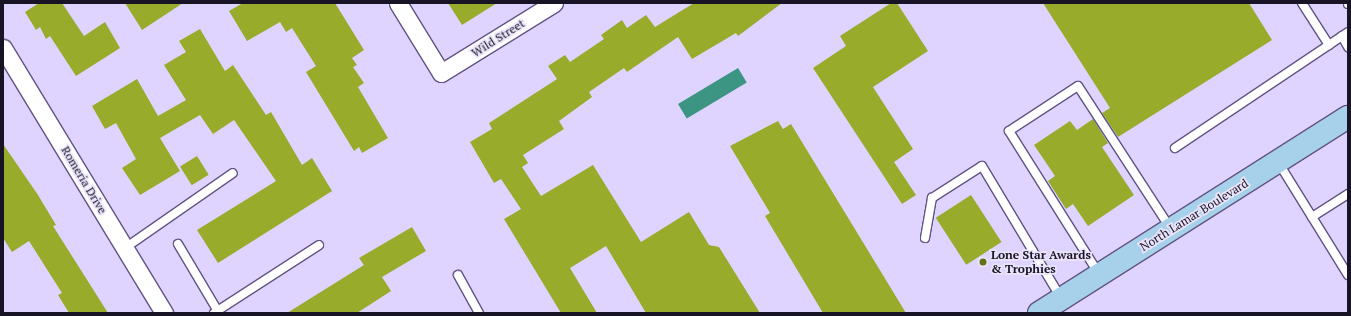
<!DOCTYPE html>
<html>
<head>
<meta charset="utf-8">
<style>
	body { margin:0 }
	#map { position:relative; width:1351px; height:316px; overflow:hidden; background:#dfd3ff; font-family:"PT Serif",serif }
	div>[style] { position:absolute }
	.water>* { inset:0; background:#3c9583; transform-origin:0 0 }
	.building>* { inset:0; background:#99ab2a; transform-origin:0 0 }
	.roads { filter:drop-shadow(1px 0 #625382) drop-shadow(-1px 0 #625382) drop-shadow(0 1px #625382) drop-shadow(0 -1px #625382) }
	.lane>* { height:8px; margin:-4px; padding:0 4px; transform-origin:4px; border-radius:4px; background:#fff }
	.street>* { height:17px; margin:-8.5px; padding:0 8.5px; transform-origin:8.5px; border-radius:8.5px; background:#fff }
	.primary>* { height:22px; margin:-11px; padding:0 11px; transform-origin:11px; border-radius:11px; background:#a7d1eb }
	.dots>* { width:11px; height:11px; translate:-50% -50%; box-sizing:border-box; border:2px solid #eae4fa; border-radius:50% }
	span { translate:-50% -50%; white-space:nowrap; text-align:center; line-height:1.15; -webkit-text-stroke:3.5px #eae4fa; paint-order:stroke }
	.street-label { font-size:12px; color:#191326 }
	.poi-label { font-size:12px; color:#191326; font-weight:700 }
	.left { translate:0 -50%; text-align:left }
	.frame { position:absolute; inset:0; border:4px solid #191326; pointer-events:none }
</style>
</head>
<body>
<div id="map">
	<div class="water">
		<div style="left:738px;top:68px;width:17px;height:70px;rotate:59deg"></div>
	</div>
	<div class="building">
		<div style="clip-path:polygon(39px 3px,62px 3px,84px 36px,105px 22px,120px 48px,76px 76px,50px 36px,46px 39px,40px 27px,36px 30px,25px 12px)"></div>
		<div style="clip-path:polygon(125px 3px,183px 3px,142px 30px)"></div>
		<div style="clip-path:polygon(243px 3px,335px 3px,364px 50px,352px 58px,357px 65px,353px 67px,364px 83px,358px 87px,388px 138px,362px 153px,359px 147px,354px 151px,306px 72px,316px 66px,292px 28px,286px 32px,280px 22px,247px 41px,229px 11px)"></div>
		<div style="clip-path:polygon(448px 3px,497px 3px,462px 25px)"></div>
		<div style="clip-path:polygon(694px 3px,782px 3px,738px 36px,736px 33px,692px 59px,678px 37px,627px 72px,624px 68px,589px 92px,592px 97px,559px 121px,564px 129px,523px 155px,528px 163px,522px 167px,541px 196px,593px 165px,641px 242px,689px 212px,709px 245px,719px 247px,760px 313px,646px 313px,606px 246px,570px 268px,597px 313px,561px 313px,504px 219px,521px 209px,501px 179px,494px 183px,470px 142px,492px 129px,489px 123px,557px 79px,548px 66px,565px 55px,570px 62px,604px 39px,601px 35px,622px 20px,627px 28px,646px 15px,655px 27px)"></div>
		<div style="clip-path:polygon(891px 3px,897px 3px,928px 51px,873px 87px,913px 149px,894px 162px,916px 195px,902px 204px,813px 68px,846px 46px,840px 36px)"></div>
		<div style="clip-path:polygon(1043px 3px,1249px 3px,1272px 40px,1118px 137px,1102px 113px,1110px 108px)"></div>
		<div style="clip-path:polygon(200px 29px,225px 71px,233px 65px,266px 115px,271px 112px,302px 165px,312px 158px,332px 191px,218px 263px,197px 230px,276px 181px,234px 120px,213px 134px,200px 115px,160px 138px,180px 171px,140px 195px,122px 168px,136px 159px,116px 123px,105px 129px,92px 106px,137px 79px,158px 116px,186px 100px,164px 65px,186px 52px,179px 41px)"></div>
		<div style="clip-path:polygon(1093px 119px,1108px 143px,1102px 147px,1134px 195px,1088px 226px,1073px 204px,1066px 209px,1048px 181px,1055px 176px,1034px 145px,1070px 121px,1077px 130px)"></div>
		<div style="clip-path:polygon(778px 121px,783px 129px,791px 124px,906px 313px,823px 313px,765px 216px,770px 213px,730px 146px)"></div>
		<div style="clip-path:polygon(3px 144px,38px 195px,56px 225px,53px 226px,108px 313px,69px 313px,58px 295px,62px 293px,29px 241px,12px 252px,3px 238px)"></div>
		<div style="left:197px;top:156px;width:22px;height:20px;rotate:58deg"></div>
		<div style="left:971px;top:195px;width:56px;height:42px;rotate:57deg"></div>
		<div style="clip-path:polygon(412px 227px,426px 251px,382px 277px,391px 291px,357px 313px,287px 313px,364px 265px,359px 258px)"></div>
	</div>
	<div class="roads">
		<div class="lane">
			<div style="left:1302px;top:3px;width:50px;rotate:57.3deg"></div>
			<div style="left:1348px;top:3px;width:1px;rotate:90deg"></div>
			<div style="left:1342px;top:36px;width:13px;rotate:61deg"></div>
			<div style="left:1175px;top:148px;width:208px;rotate:-33.8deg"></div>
			<div style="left:1278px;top:162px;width:133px;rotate:58.2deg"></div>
			<div style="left:1312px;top:217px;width:43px;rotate:-32.6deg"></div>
			<div style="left:925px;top:238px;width:41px;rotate:-80.1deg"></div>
			<div style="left:932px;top:198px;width:59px;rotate:-32.6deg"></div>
			<div style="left:982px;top:166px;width:154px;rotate:59.1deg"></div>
			<div style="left:178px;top:244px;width:80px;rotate:59.3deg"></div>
			<div style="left:125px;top:248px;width:131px;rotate:-34.8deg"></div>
			<div style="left:1099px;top:274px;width:169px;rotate:-122.2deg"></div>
			<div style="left:1009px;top:131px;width:82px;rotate:-33.1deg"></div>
			<div style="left:1078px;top:86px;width:171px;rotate:57deg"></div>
			<div style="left:458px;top:275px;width:43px;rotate:61.1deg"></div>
			<div style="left:214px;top:313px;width:125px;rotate:-32.9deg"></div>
		</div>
		<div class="street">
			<div style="left:398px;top:3px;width:82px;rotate:58.4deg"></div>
			<div style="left:441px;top:73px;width:133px;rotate:-31.8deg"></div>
			<div style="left:3px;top:48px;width:310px;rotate:58.7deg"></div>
		</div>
		<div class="primary">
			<div style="left:1039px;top:313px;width:366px;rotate:-32.4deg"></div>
		</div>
	</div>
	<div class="dots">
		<div style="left:983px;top:262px;background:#64701a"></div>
	</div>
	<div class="street-label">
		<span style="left:498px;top:38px;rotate:-32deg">Wild Street</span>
		<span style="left:84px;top:180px;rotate:59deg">Romeria Drive</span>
		<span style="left:1194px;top:215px;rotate:-32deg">North Lamar Boulevard</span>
	</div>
	<div class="poi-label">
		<span class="left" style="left:991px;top:262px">Lone Star Awards<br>&amp; Trophies</span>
	</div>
	<div class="frame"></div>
</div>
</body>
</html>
